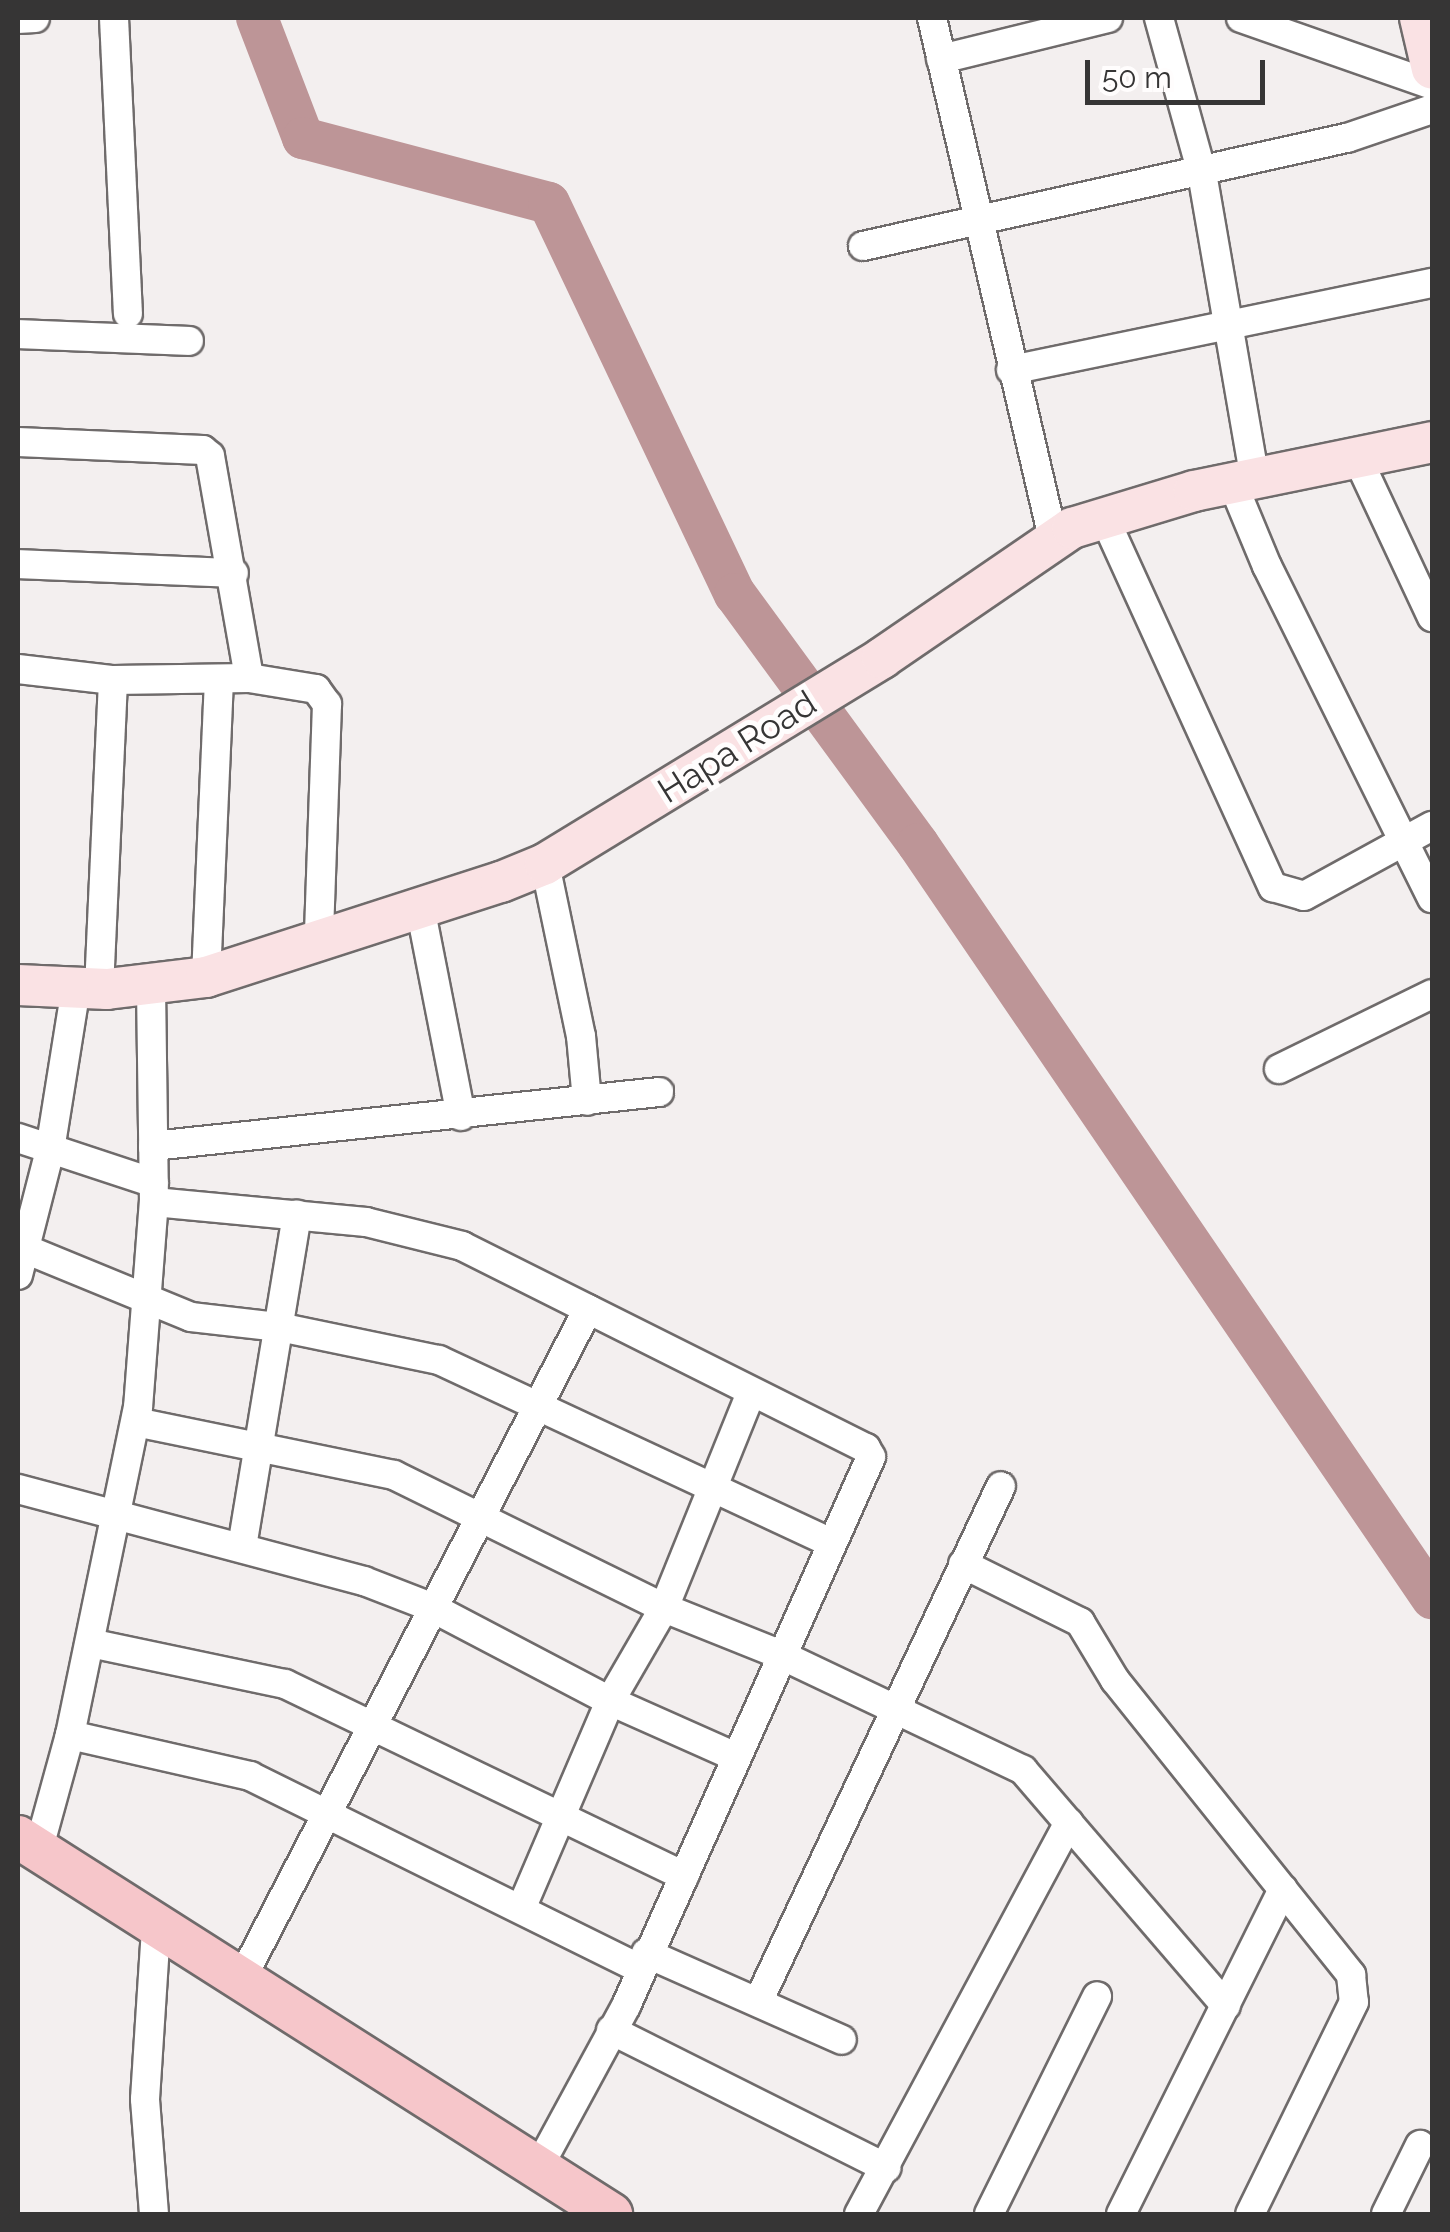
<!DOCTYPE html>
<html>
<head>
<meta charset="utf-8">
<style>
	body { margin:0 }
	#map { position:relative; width:1450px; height:2232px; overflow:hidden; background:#f3efef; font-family:Raleway,sans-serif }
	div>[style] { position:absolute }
	.river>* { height:42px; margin:-21px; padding:0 21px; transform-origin:21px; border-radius:21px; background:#bd9597 }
	.roads { filter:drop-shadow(2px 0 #6f6b6b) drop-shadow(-2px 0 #6f6b6b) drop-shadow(0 2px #6f6b6b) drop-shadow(0 -2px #6f6b6b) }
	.street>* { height:28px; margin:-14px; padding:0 14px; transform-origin:14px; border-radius:14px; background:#fff }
	.secondary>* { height:40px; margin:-20px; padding:0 20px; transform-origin:20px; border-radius:20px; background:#fae2e4 }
	.primary>* { height:42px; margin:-21px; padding:0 21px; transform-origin:21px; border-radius:21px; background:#f6c6ca }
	span { translate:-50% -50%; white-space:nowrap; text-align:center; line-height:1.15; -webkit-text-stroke:10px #fffdfd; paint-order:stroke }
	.street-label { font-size:35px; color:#363535 }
	.frame { position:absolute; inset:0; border:20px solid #363535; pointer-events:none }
	.scale { position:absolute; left:1085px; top:60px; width:180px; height:45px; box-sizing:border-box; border:5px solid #363535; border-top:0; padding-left:12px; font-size:30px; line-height:35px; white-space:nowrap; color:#363535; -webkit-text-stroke:8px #fffdfd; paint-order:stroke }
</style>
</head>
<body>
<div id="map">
	<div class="river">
		<div style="left:257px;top:18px;width:129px;rotate:69deg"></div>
		<div style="left:303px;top:138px;width:254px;rotate:14.8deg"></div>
		<div style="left:549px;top:203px;width:433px;rotate:64.6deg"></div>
		<div style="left:735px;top:594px;width:310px;rotate:53.8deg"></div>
		<div style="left:918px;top:844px;width:913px;rotate:55.72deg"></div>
	</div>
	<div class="roads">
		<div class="street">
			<div style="left:114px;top:18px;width:296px;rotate:87.3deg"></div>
			<div style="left:932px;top:18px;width:534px;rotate:76.9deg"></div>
			<div style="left:1159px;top:18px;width:161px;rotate:74.5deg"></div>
			<div style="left:1202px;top:173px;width:311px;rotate:80.2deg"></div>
			<div style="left:1241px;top:18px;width:202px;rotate:19.3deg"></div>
			<div style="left:18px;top:19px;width:17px;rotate:-3deg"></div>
			<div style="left:941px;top:59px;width:172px;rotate:-13.8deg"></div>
			<div style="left:863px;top:246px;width:496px;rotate:-12.6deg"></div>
			<div style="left:1347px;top:138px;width:90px;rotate:-18.8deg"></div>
			<div style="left:18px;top:334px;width:171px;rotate:2.3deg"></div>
			<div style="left:1011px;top:370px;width:430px;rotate:-11.7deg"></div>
			<div style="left:18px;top:442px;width:185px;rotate:2.5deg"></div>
			<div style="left:203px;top:450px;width:9px;rotate:41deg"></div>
			<div style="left:210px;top:456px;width:225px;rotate:80deg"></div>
			<div style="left:1356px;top:455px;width:179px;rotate:64.9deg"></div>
			<div style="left:1232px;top:482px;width:91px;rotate:67.4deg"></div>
			<div style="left:1267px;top:566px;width:371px;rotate:63.6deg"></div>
			<div style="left:1104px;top:517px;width:407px;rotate:65.5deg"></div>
			<div style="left:1273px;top:887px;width:32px;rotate:16deg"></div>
			<div style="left:1304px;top:896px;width:146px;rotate:-28.7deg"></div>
			<div style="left:18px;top:564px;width:216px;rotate:2.4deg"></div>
			<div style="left:18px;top:669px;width:96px;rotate:6.6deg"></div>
			<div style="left:113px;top:680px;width:136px;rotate:-0.8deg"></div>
			<div style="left:249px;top:678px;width:68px;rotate:9.3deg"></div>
			<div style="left:316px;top:689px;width:19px;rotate:54deg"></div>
			<div style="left:327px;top:704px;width:234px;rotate:92deg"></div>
			<div style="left:545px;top:864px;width:176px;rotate:78.2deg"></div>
			<div style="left:581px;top:1036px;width:65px;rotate:84.7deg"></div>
			<div style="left:420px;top:907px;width:213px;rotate:78.9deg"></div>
			<div style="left:206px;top:977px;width:298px;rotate:-87.5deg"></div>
			<div style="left:99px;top:989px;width:309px;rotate:-87.4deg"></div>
			<div style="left:1279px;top:1069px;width:170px;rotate:-26.1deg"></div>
			<div style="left:18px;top:1138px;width:143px;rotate:18.3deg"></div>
			<div style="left:153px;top:1146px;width:509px;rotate:-6.09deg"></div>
			<div style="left:154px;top:1202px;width:213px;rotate:5.4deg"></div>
			<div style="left:366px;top:1222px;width:99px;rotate:14deg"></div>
			<div style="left:462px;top:1246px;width:452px;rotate:26.6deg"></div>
			<div style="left:866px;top:1448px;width:10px;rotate:61deg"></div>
			<div style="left:871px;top:1457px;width:601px;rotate:114.05deg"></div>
			<div style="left:626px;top:2006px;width:182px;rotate:118.5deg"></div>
			<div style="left:18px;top:1246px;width:187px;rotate:22.3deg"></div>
			<div style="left:191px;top:1317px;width:89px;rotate:6.5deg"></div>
			<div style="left:279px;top:1327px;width:163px;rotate:11.7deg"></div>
			<div style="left:439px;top:1360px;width:433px;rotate:25deg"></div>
			<div style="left:18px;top:1275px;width:129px;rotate:-75.6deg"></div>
			<div style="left:50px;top:1150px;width:164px;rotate:-80.9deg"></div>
			<div style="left:136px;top:1422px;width:263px;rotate:11.6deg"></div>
			<div style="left:394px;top:1475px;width:301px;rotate:26.2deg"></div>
			<div style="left:664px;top:1608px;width:124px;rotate:21.8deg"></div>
			<div style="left:779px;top:1654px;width:270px;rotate:25.4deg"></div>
			<div style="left:1023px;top:1770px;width:311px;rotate:49.3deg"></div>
			<div style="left:18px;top:1489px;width:358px;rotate:14.9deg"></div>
			<div style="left:364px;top:1581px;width:72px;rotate:21.2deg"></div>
			<div style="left:431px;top:1607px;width:202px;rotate:27.7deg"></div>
			<div style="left:610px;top:1701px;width:138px;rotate:24deg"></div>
			<div style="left:242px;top:1547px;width:337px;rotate:-80.6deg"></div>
			<div style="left:963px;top:1564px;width:131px;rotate:26.4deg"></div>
			<div style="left:1080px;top:1622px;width:68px;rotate:58.9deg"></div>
			<div style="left:1115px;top:1680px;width:378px;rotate:51.3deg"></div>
			<div style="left:1351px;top:1975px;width:27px;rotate:84deg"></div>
			<div style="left:1354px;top:2002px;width:236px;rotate:116.1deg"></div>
			<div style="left:90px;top:1643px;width:199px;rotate:11.9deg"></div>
			<div style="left:285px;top:1684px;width:443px;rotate:25.7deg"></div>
			<div style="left:70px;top:1735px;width:185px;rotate:12.8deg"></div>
			<div style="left:250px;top:1776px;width:435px;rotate:26.3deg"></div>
			<div style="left:38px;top:1851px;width:120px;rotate:-74.6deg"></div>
			<div style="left:70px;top:1735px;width:334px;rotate:-78.3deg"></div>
			<div style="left:138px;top:1408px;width:207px;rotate:-85.6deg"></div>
			<div style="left:154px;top:1202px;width:218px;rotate:-90.8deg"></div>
			<div style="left:521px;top:1909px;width:226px;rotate:-66.8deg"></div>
			<div style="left:610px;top:1701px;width:108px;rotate:-59.9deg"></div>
			<div style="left:664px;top:1608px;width:232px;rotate:-68deg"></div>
			<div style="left:646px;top:1953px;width:214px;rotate:23.9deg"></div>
			<div style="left:242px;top:1978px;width:753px;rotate:-62.65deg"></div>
			<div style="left:758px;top:2002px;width:570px;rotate:-64.78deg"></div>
			<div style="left:611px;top:2030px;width:308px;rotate:26.6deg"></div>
			<div style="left:154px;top:2214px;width:115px;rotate:-94.5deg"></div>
			<div style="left:145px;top:2099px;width:171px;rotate:-86.3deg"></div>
			<div style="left:859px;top:2214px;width:444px;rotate:-61.8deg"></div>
			<div style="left:989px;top:2214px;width:243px;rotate:-63.6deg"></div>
			<div style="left:1121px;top:2214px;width:363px;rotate:-63.5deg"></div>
			<div style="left:1386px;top:2214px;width:77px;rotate:-63.8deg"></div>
		</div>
		<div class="secondary">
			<div style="left:1420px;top:18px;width:52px;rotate:76.8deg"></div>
			<div style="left:18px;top:985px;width:89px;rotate:2.6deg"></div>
			<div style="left:107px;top:989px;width:100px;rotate:-6.9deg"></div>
			<div style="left:206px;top:977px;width:310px;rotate:-17.9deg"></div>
			<div style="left:501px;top:882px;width:48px;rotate:-22.2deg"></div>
			<div style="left:545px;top:864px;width:395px;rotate:-31.4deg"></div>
			<div style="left:882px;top:658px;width:230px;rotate:-34.4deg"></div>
			<div style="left:1072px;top:528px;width:127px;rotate:-16.9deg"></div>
			<div style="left:1194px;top:491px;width:243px;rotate:-11.6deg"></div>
		</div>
		<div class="primary">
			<div style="left:18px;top:1837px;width:703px;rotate:32.45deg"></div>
		</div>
	</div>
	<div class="street-label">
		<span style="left:737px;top:747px;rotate:-32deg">Hapa Road</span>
	</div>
	<div class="frame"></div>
	<div class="scale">50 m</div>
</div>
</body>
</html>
